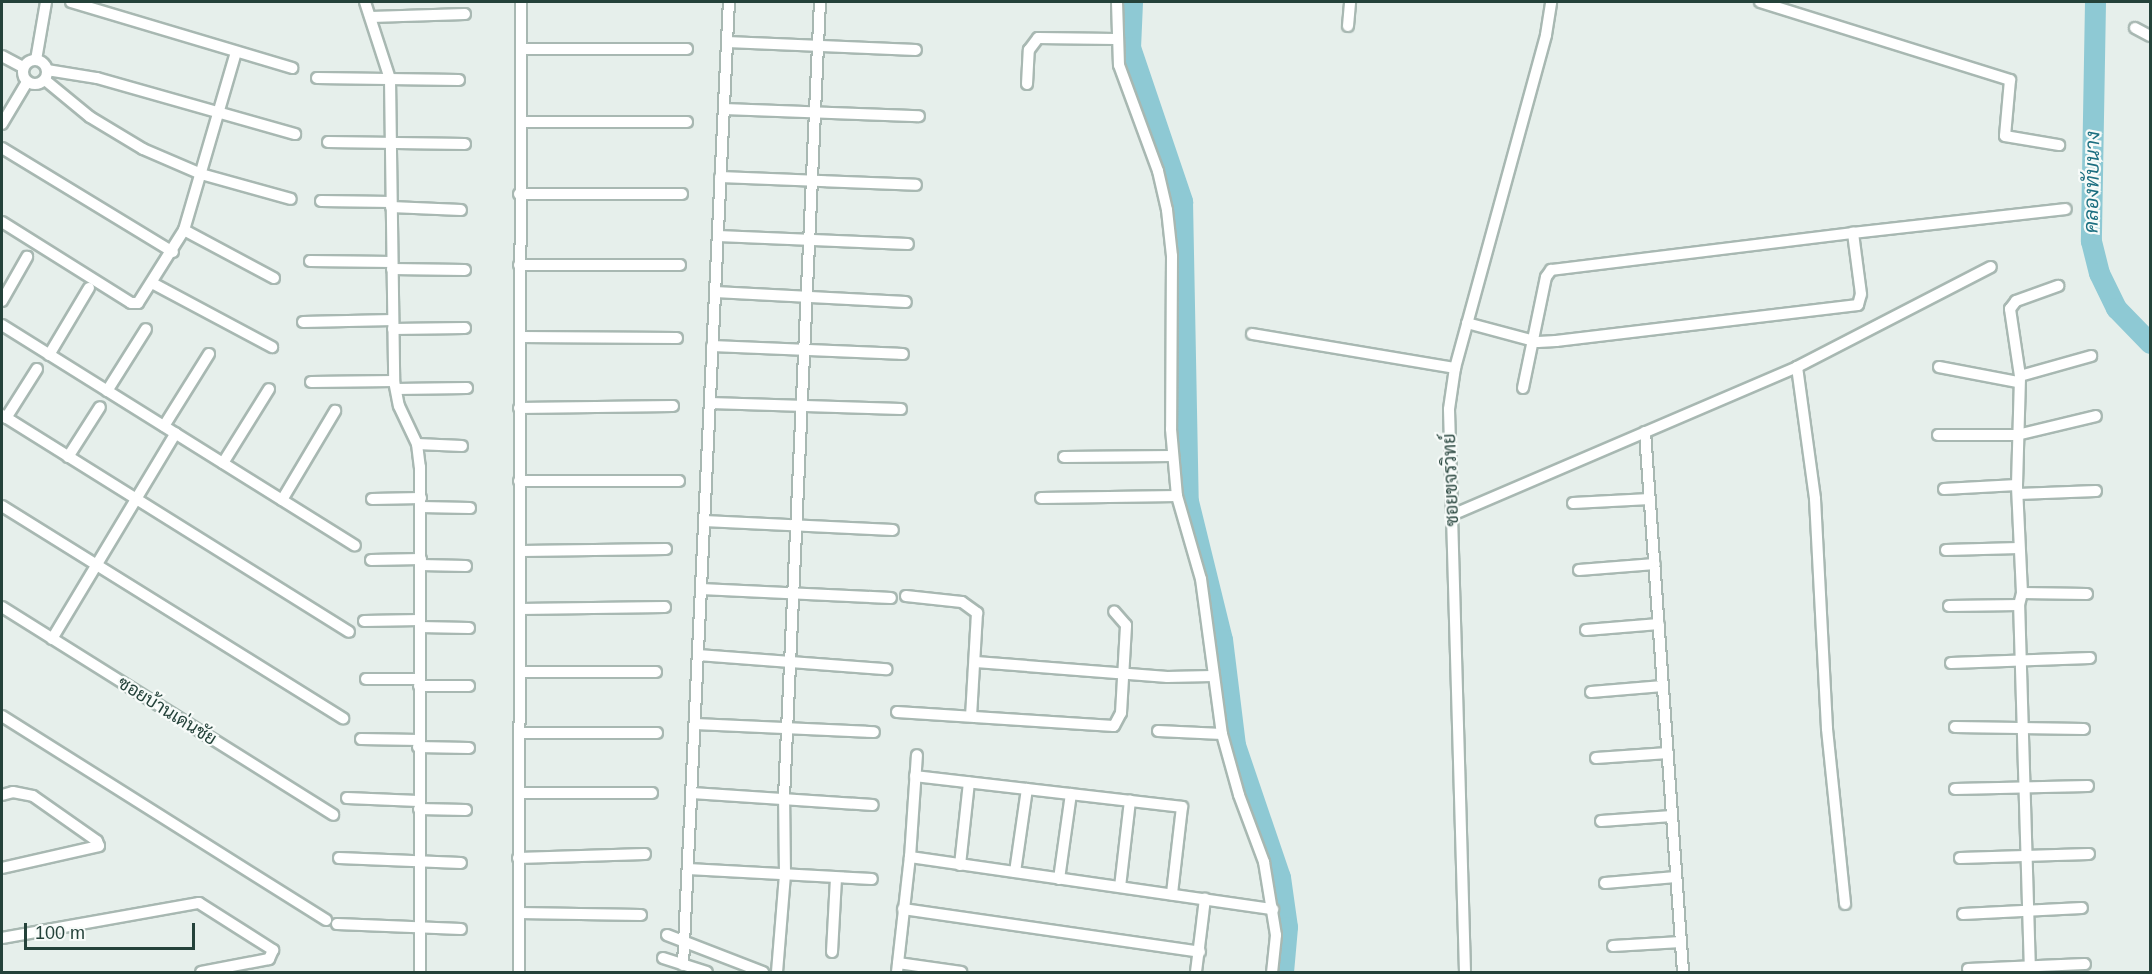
<!DOCTYPE html>
<html>
<head>
<meta charset="utf-8">
<style>
	body { margin:0 }
	#map { position:relative; width:2152px; height:974px; overflow:hidden; background:#e6efeb; font-family:Helvetica,Sarabun,sans-serif }
	div>[style] { position:absolute }
	.river>* { height:21px; margin:-10.5px; padding:0 10.5px; transform-origin:10.5px; border-radius:10.5px; background:#8ec9d4 }
	.roads { filter:drop-shadow(2px 0 #a8b8b2) drop-shadow(-2px 0 #a8b8b2) drop-shadow(0 2px #a8b8b2) drop-shadow(0 -2px #a8b8b2) }
	.minor>* { height:10px; margin:-5px; padding:0 5px; transform-origin:5px; border-radius:5px; background:#fff }
	.minor>.ring { margin:-5px; padding:0; box-sizing:content-box; background:none; border:10px solid #fff; border-radius:50% }
	span { translate:-50% -50%; white-space:nowrap; text-align:center; line-height:1.15; -webkit-text-stroke:4.5px #f7fbf9; paint-order:stroke }
	.street-label { font-size:18px; color:#24423a }
	.water-label { font-size:20px; color:#1c6f80; font-style:italic }
	.frame { position:absolute; inset:0; border:3px solid #24423a; pointer-events:none }
	.scale { position:absolute; left:24px; top:923px; width:171px; height:27px; box-sizing:border-box; border:3px solid #24423a; border-top:0; padding-left:8px; font-size:18px; line-height:21px; white-space:nowrap; color:#24423a; -webkit-text-stroke:4px #f7fbf9; paint-order:stroke }
</style>
</head>
<body>
<div id="map">
	<div class="river">
		<div style="left:1132px;top:2px;width:45px;rotate:92.5deg"></div>
		<div style="left:1130px;top:47px;width:163px;rotate:71.3deg"></div>
		<div style="left:1182px;top:201px;width:300px;rotate:88.9deg"></div>
		<div style="left:1188px;top:501px;width:142px;rotate:76.2deg"></div>
		<div style="left:1222px;top:639px;width:107px;rotate:83deg"></div>
		<div style="left:1235px;top:745px;width:139px;rotate:71.2deg"></div>
		<div style="left:1280px;top:877px;width:50px;rotate:82deg"></div>
		<div style="left:1287px;top:927px;width:45px;rotate:95.1deg"></div>
		<div style="left:2095px;top:2px;width:239px;rotate:91deg"></div>
		<div style="left:2091px;top:241px;width:33px;rotate:76deg"></div>
		<div style="left:2099px;top:273px;width:39px;rotate:64deg"></div>
		<div style="left:2116px;top:308px;width:49px;rotate:45.8deg"></div>
	</div>
	<div class="roads">
		<div class="minor">
			<div style="left:71px;top:2px;width:231px;rotate:16.6deg"></div>
			<div style="left:365px;top:2px;width:81px;rotate:72deg"></div>
			<div style="left:390px;top:79px;width:302px;rotate:89.2deg"></div>
			<div style="left:394px;top:381px;width:25px;rotate:79deg"></div>
			<div style="left:399px;top:406px;width:42px;rotate:64.7deg"></div>
			<div style="left:417px;top:444px;width:23px;rotate:83deg"></div>
			<div style="left:420px;top:467px;width:505px;rotate:90deg"></div>
			<div style="left:1117px;top:2px;width:63px;rotate:88.2deg"></div>
			<div style="left:1119px;top:65px;width:113px;rotate:69.8deg"></div>
			<div style="left:1158px;top:171px;width:40px;rotate:77deg"></div>
			<div style="left:1167px;top:210px;width:46px;rotate:83.8deg"></div>
			<div style="left:1172px;top:256px;width:173px;rotate:90.3deg"></div>
			<div style="left:1171px;top:429px;width:67px;rotate:84.9deg"></div>
			<div style="left:1177px;top:496px;width:86px;rotate:73.9deg"></div>
			<div style="left:1201px;top:579px;width:156px;rotate:82.3deg"></div>
			<div style="left:1222px;top:734px;width:63px;rotate:74.4deg"></div>
			<div style="left:1239px;top:795px;width:72px;rotate:69.5deg"></div>
			<div style="left:1264px;top:862px;width:74px;rotate:80.7deg"></div>
			<div style="left:1276px;top:935px;width:37px;rotate:96deg"></div>
			<div style="left:1760px;top:2px;width:262px;rotate:17.3deg"></div>
			<div style="left:2010px;top:80px;width:56px;rotate:95.1deg"></div>
			<div style="left:2005px;top:136px;width:55px;rotate:9.5deg"></div>
			<div style="left:371px;top:17px;width:94px;rotate:-1.8deg"></div>
			<div style="left:1348px;top:26px;width:24px;rotate:-85deg"></div>
			<div style="left:2135px;top:28px;width:17px;rotate:28deg"></div>
			<div style="left:727px;top:42px;width:189px;rotate:2.4deg"></div>
			<div style="left:521px;top:49px;width:166px"></div>
			<div style="left:2px;top:56px;width:24px;rotate:28deg"></div>
			<div class="ring" style="left:23px;top:60px;width:14px;height:14px"></div>
			<div style="left:36px;top:60px;width:59px;rotate:-80.2deg"></div>
			<div style="left:47px;top:70px;width:51px;rotate:9.1deg"></div>
			<div style="left:97px;top:78px;width:206px;rotate:15.8deg"></div>
			<div style="left:317px;top:78px;width:142px;rotate:0.8deg"></div>
			<div style="left:45px;top:80px;width:58px;rotate:39.4deg"></div>
			<div style="left:90px;top:117px;width:62px;rotate:31.1deg"></div>
			<div style="left:143px;top:149px;width:63px;rotate:23.3deg"></div>
			<div style="left:201px;top:174px;width:93px;rotate:15.5deg"></div>
			<div style="left:1027px;top:84px;width:34px;rotate:-87deg"></div>
			<div style="left:1029px;top:50px;width:15px;rotate:-53deg"></div>
			<div style="left:1038px;top:38px;width:77px;rotate:0.7deg"></div>
			<div style="left:724px;top:109px;width:195px;rotate:2.1deg"></div>
			<div style="left:521px;top:122px;width:166px"></div>
			<div style="left:2px;top:124px;width:49px;rotate:-59.2deg"></div>
			<div style="left:328px;top:142px;width:137px;rotate:0.8deg"></div>
			<div style="left:2px;top:148px;width:200px;rotate:31.3deg"></div>
			<div style="left:720px;top:177px;width:196px;rotate:2.3deg"></div>
			<div style="left:519px;top:194px;width:163px"></div>
			<div style="left:321px;top:201px;width:70px;rotate:0.8deg"></div>
			<div style="left:391px;top:207px;width:70px;rotate:2.5deg"></div>
			<div style="left:2px;top:222px;width:152px;rotate:32.1deg"></div>
			<div style="left:131px;top:303px;width:7px"></div>
			<div style="left:138px;top:303px;width:86px;rotate:-57.8deg"></div>
			<div style="left:184px;top:230px;width:185px;rotate:-73.7deg"></div>
			<div style="left:184px;top:230px;width:102px;rotate:28.1deg"></div>
			<div style="left:718px;top:236px;width:190px;rotate:2.4deg"></div>
			<div style="left:310px;top:261px;width:82px;rotate:0.7deg"></div>
			<div style="left:519px;top:265px;width:161px"></div>
			<div style="left:392px;top:269px;width:73px;rotate:0.8deg"></div>
			<div style="left:154px;top:284px;width:134px;rotate:28.1deg"></div>
			<div style="left:715px;top:292px;width:191px;rotate:3deg"></div>
			<div style="left:2px;top:301px;width:51px;rotate:-60.4deg"></div>
			<div style="left:303px;top:322px;width:90px;rotate:-1.3deg"></div>
			<div style="left:1467px;top:323px;width:73px;rotate:15deg"></div>
			<div style="left:1538px;top:342px;width:18px;rotate:-3deg"></div>
			<div style="left:1556px;top:341px;width:304px;rotate:-6.8deg"></div>
			<div style="left:1858px;top:305px;width:11px;rotate:-75deg"></div>
			<div style="left:1861px;top:294px;width:62px;rotate:-97.5deg"></div>
			<div style="left:1853px;top:233px;width:214px;rotate:-6.4deg"></div>
			<div style="left:2px;top:325px;width:416px;rotate:32deg"></div>
			<div style="left:393px;top:329px;width:72px;rotate:-0.8deg"></div>
			<div style="left:1252px;top:334px;width:206px;rotate:9.5deg"></div>
			<div style="left:520px;top:337px;width:157px;rotate:0.4deg"></div>
			<div style="left:712px;top:346px;width:191px;rotate:2.4deg"></div>
			<div style="left:49px;top:355px;width:78px;rotate:-59.2deg"></div>
			<div style="left:1797px;top:367px;width:133px;rotate:82.2deg"></div>
			<div style="left:1815px;top:499px;width:230px;rotate:87deg"></div>
			<div style="left:1827px;top:729px;width:176px;rotate:84.1deg"></div>
			<div style="left:1939px;top:367px;width:80px;rotate:10.8deg"></div>
			<div style="left:2020px;top:376px;width:74px;rotate:-15.7deg"></div>
			<div style="left:311px;top:382px;width:83px;rotate:-0.7deg"></div>
			<div style="left:1523px;top:388px;width:113px;rotate:-78.3deg"></div>
			<div style="left:1546px;top:277px;width:9px;rotate:-54deg"></div>
			<div style="left:1551px;top:270px;width:304px;rotate:-7deg"></div>
			<div style="left:396px;top:389px;width:71px;rotate:-0.8deg"></div>
			<div style="left:107px;top:391px;width:73px;rotate:-57.8deg"></div>
			<div style="left:710px;top:403px;width:191px;rotate:1.8deg"></div>
			<div style="left:519px;top:408px;width:154px;rotate:-0.7deg"></div>
			<div style="left:2px;top:415px;width:409px;rotate:32deg"></div>
			<div style="left:6px;top:418px;width:58px;rotate:-57.7deg"></div>
			<div style="left:164px;top:426px;width:85px;rotate:-58deg"></div>
			<div style="left:1645px;top:432px;width:541px;rotate:85.97deg"></div>
			<div style="left:1938px;top:435px;width:79px"></div>
			<div style="left:2017px;top:435px;width:81px;rotate:-13.5deg"></div>
			<div style="left:417px;top:444px;width:45px;rotate:2.5deg"></div>
			<div style="left:68px;top:457px;width:59px;rotate:-57.4deg"></div>
			<div style="left:1064px;top:457px;width:108px;rotate:-0.5deg"></div>
			<div style="left:223px;top:463px;width:87px;rotate:-58.1deg"></div>
			<div style="left:519px;top:481px;width:160px"></div>
			<div style="left:1944px;top:489px;width:73px;rotate:-3.1deg"></div>
			<div style="left:2018px;top:494px;width:78px;rotate:-2.2deg"></div>
			<div style="left:1041px;top:498px;width:136px;rotate:-0.8deg"></div>
			<div style="left:372px;top:499px;width:49px;rotate:-1.2deg"></div>
			<div style="left:282px;top:500px;width:104px;rotate:-59.2deg"></div>
			<div style="left:1573px;top:503px;width:77px;rotate:-3deg"></div>
			<div style="left:2px;top:506px;width:402px;rotate:31.9deg"></div>
			<div style="left:421px;top:507px;width:49px;rotate:1.2deg"></div>
			<div style="left:1452px;top:515px;width:375px;rotate:-23.2deg"></div>
			<div style="left:1797px;top:367px;width:218px;rotate:-27.3deg"></div>
			<div style="left:704px;top:521px;width:189px;rotate:2.7deg"></div>
			<div style="left:1946px;top:550px;width:73px;rotate:-1.6deg"></div>
			<div style="left:522px;top:551px;width:144px;rotate:-0.8deg"></div>
			<div style="left:371px;top:560px;width:50px;rotate:-1.1deg"></div>
			<div style="left:421px;top:565px;width:45px;rotate:1.3deg"></div>
			<div style="left:1579px;top:570px;width:76px;rotate:-4.5deg"></div>
			<div style="left:701px;top:589px;width:190px;rotate:2.7deg"></div>
			<div style="left:2022px;top:593px;width:65px;rotate:0.9deg"></div>
			<div style="left:906px;top:596px;width:56px;rotate:6.1deg"></div>
			<div style="left:962px;top:602px;width:19px;rotate:36deg"></div>
			<div style="left:977px;top:613px;width:103px;rotate:93.3deg"></div>
			<div style="left:1949px;top:606px;width:70px;rotate:-0.8deg"></div>
			<div style="left:2px;top:607px;width:391px;rotate:32.1deg"></div>
			<div style="left:520px;top:609px;width:145px;rotate:-0.8deg"></div>
			<div style="left:364px;top:621px;width:56px;rotate:-1deg"></div>
			<div style="left:420px;top:627px;width:49px;rotate:1.2deg"></div>
			<div style="left:1586px;top:630px;width:73px;rotate:-4.7deg"></div>
			<div style="left:52px;top:639px;width:240px;rotate:-59deg"></div>
			<div style="left:698px;top:655px;width:189px;rotate:4.3deg"></div>
			<div style="left:976px;top:662px;width:192px;rotate:4.5deg"></div>
			<div style="left:1167px;top:677px;width:45px;rotate:-1.3deg"></div>
			<div style="left:1951px;top:663px;width:139px;rotate:-2.1deg"></div>
			<div style="left:521px;top:672px;width:135px"></div>
			<div style="left:366px;top:679px;width:53px"></div>
			<div style="left:419px;top:686px;width:50px"></div>
			<div style="left:1591px;top:692px;width:72px;rotate:-4.8deg"></div>
			<div style="left:897px;top:712px;width:217px;rotate:3.7deg"></div>
			<div style="left:1114px;top:726px;width:15px;rotate:-62deg"></div>
			<div style="left:1121px;top:713px;width:88px;rotate:-86.7deg"></div>
			<div style="left:1126px;top:625px;width:18px;rotate:-131deg"></div>
			<div style="left:2px;top:716px;width:383px;rotate:32.2deg"></div>
			<div style="left:695px;top:724px;width:179px;rotate:2.6deg"></div>
			<div style="left:1955px;top:727px;width:129px;rotate:0.9deg"></div>
			<div style="left:1158px;top:731px;width:64px;rotate:2.7deg"></div>
			<div style="left:520px;top:733px;width:137px"></div>
			<div style="left:361px;top:739px;width:58px;rotate:1deg"></div>
			<div style="left:418px;top:747px;width:51px;rotate:1.1deg"></div>
			<div style="left:1596px;top:758px;width:72px;rotate:-4deg"></div>
			<div style="left:915px;top:776px;width:269px;rotate:6.6deg"></div>
			<div style="left:1182px;top:807px;width:88px;rotate:96.6deg"></div>
			<div style="left:1955px;top:789px;width:133px;rotate:-1.3deg"></div>
			<div style="left:519px;top:793px;width:133px"></div>
			<div style="left:692px;top:793px;width:181px;rotate:3.8deg"></div>
			<div style="left:2px;top:795px;width:11px;rotate:-15deg"></div>
			<div style="left:13px;top:792px;width:20px;rotate:11deg"></div>
			<div style="left:33px;top:796px;width:78px;rotate:35.1deg"></div>
			<div style="left:97px;top:841px;width:5px;rotate:68deg"></div>
			<div style="left:99px;top:846px;width:99px;rotate:167.2deg"></div>
			<div style="left:347px;top:798px;width:71px;rotate:2.4deg"></div>
			<div style="left:419px;top:809px;width:47px;rotate:1.2deg"></div>
			<div style="left:1601px;top:821px;width:71px;rotate:-4deg"></div>
			<div style="left:910px;top:857px;width:102px;rotate:-86.1deg"></div>
			<div style="left:339px;top:858px;width:122px;rotate:2.3deg"></div>
			<div style="left:518px;top:858px;width:127px;rotate:-1.8deg"></div>
			<div style="left:1960px;top:858px;width:129px;rotate:-1.8deg"></div>
			<div style="left:960px;top:865px;width:83px;rotate:-83.8deg"></div>
			<div style="left:688px;top:869px;width:184px;rotate:3.1deg"></div>
			<div style="left:1015px;top:872px;width:84px;rotate:-81.8deg"></div>
			<div style="left:1059px;top:879px;width:86px;rotate:-82deg"></div>
			<div style="left:1605px;top:883px;width:71px;rotate:-4.8deg"></div>
			<div style="left:1120px;top:887px;width:87px;rotate:-83.4deg"></div>
			<div style="left:903px;top:909px;width:300px;rotate:8.2deg"></div>
			<div style="left:519px;top:913px;width:122px;rotate:0.9deg"></div>
			<div style="left:1963px;top:914px;width:119px;rotate:-2.9deg"></div>
			<div style="left:337px;top:924px;width:124px;rotate:2.3deg"></div>
			<div style="left:667px;top:935px;width:103px;rotate:21.1deg"></div>
			<div style="left:2px;top:938px;width:200px;rotate:-10.1deg"></div>
			<div style="left:199px;top:903px;width:88px;rotate:32.4deg"></div>
			<div style="left:273px;top:950px;width:10px;rotate:114deg"></div>
			<div style="left:269px;top:959px;width:69px;rotate:169.2deg"></div>
			<div style="left:1613px;top:946px;width:68px;rotate:-3.4deg"></div>
			<div style="left:832px;top:952px;width:73px;rotate:-86.9deg"></div>
			<div style="left:663px;top:958px;width:46px;rotate:17.7deg"></div>
			<div style="left:898px;top:963px;width:64px;rotate:8.1deg"></div>
			<div style="left:683px;top:965px;width:964px;rotate:-87.27deg"></div>
			<div style="left:1968px;top:969px;width:117px;rotate:-2.4deg"></div>
			<div style="left:519px;top:972px;width:970px;rotate:-89.88deg"></div>
			<div style="left:777px;top:972px;width:98px;rotate:-85.3deg"></div>
			<div style="left:785px;top:874px;width:77px;rotate:-90.7deg"></div>
			<div style="left:784px;top:797px;width:796px;rotate:-87.41deg"></div>
			<div style="left:897px;top:972px;width:116px;rotate:-83.6deg"></div>
			<div style="left:910px;top:857px;width:367px;rotate:8.2deg"></div>
			<div style="left:1196px;top:972px;width:74px;rotate:-83deg"></div>
			<div style="left:1465px;top:972px;width:563px;rotate:-91.63deg"></div>
			<div style="left:1449px;top:409px;width:41px;rotate:-81.7deg"></div>
			<div style="left:1455px;top:368px;width:345px;rotate:-74.7deg"></div>
			<div style="left:1546px;top:35px;width:33px;rotate:-81deg"></div>
			<div style="left:2030px;top:972px;width:367px;rotate:-91.7deg"></div>
			<div style="left:2019px;top:605px;width:12px;rotate:-76deg"></div>
			<div style="left:2022px;top:593px;width:108px;rotate:-92.7deg"></div>
			<div style="left:2017px;top:485px;width:109px;rotate:-88.4deg"></div>
			<div style="left:2020px;top:376px;width:68px;rotate:-98.5deg"></div>
			<div style="left:2010px;top:309px;width:10px;rotate:-53deg"></div>
			<div style="left:2016px;top:301px;width:45px;rotate:-19.7deg"></div>
		</div>
	</div>
	<div class="street-label">
		<span style="left:1451px;top:480px;rotate:-92deg">ซอยขจรวิทย์</span>
		<span style="left:167px;top:711px;rotate:32deg">ซอยบ้านเด่นชัย</span>
	</div>
	<div class="water-label">
		<span style="left:2092px;top:182px;rotate:-89deg">คลองทับนาง</span>
	</div>
	<div class="frame"></div>
	<div class="scale">100 m</div>
</div>
</body>
</html>
